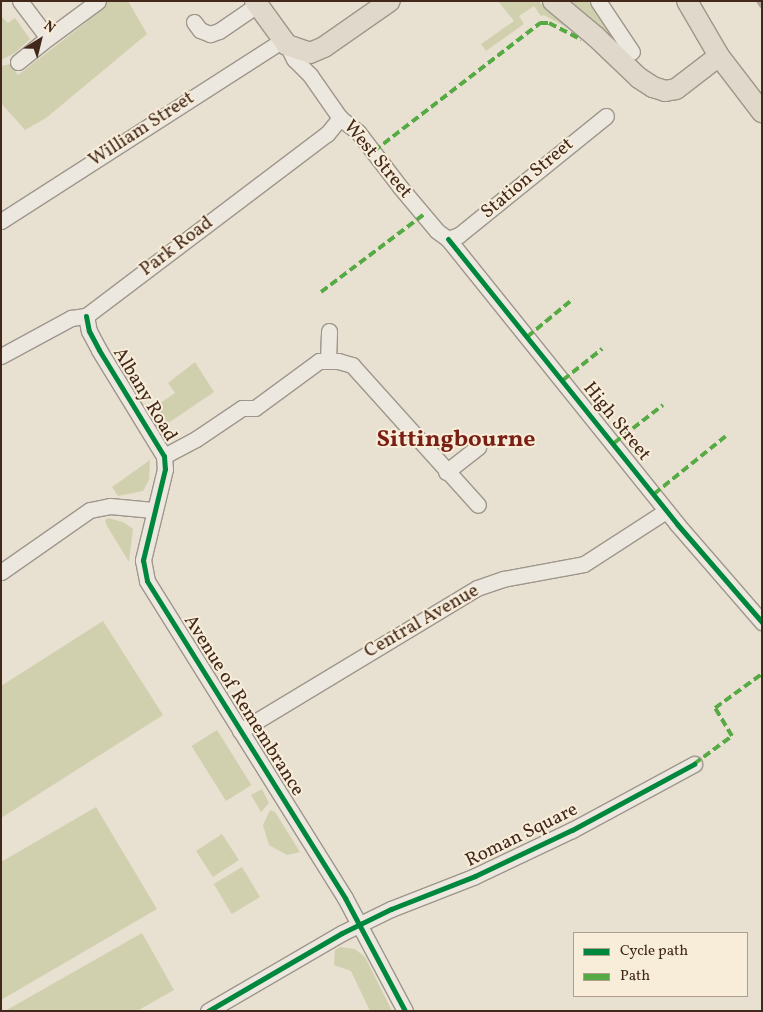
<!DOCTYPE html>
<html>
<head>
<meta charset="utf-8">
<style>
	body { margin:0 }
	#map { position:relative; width:763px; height:1012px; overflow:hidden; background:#e8e0d0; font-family:Vollkorn,serif }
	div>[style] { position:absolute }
	.green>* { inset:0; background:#d1d0ae; transform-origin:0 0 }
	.roads { filter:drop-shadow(1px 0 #9e968b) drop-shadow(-1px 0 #9e968b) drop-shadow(0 1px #9e968b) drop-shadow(0 -1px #9e968b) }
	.minor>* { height:15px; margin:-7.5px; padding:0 7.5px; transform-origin:7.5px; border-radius:7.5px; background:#ece8e0 }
	.major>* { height:20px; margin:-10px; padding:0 10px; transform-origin:10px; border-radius:10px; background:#e0d8ca }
	.rail>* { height:4px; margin-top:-2px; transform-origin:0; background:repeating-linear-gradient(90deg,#aea8a0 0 9px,transparent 0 18px) }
	.quiet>* { height:4px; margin-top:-2px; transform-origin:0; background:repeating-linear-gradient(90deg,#56aa43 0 8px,transparent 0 12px) }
	.cycleway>* { height:5px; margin:-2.5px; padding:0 2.5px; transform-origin:2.5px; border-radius:2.5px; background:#00873e }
	span { translate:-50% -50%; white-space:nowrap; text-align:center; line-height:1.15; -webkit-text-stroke:4px #f7edd9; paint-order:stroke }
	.street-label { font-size:19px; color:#42271b }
	.district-label { font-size:24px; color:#7a1f14; font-weight:700 }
	.frame { position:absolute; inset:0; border:2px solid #42271b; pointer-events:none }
	.legend { position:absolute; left:573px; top:932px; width:175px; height:65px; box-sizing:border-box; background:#f7edd9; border:1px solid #af9e8d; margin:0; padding:6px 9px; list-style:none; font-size:15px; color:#42271b }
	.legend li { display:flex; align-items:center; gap:10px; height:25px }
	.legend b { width:25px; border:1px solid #af9e8d }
	.north { position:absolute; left:15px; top:15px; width:50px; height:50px; -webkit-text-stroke:4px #f7edd9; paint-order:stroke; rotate:36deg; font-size:14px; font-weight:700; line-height:20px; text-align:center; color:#42271b }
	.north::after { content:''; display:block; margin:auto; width:18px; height:22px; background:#42271b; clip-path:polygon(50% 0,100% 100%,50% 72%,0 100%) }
</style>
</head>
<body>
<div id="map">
	<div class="green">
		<div style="clip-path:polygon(107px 1px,128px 1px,147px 34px,46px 118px,25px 130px,1px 103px,1px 66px,10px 64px,18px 75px,84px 24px)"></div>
		<div style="clip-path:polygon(498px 1px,538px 1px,593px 42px,544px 15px,541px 16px,534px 6px,519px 16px,524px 24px,486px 51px,481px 44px,514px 21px)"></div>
		<div style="clip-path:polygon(567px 1px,591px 1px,617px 41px,581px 11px)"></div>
		<div style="clip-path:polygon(1px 16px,8px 23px,15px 18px,30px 39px,15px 53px,1px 60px)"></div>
		<div style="clip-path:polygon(195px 362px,214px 392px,158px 430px,147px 412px,175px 393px,168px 383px)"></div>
		<div style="clip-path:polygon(150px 460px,149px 480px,143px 491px,118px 496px,112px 487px)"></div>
		<div style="clip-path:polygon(108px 518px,123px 522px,133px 529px,129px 562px,107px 526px,105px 520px)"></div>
		<div style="clip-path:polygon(103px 621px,163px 715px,1px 818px,1px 686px)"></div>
		<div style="left:217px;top:730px;width:65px;height:30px;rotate:58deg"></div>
		<div style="clip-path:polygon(262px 789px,269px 803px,261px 812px,251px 795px)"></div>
		<div style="clip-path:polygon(96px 807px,157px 909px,1px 1000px,1px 862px)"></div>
		<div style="clip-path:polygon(270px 810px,275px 812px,300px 852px,287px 855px,269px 845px,263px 825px)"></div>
		<div style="left:222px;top:834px;width:31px;height:31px;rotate:57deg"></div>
		<div style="left:242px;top:867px;width:35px;height:33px;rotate:59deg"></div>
		<div style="clip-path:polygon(142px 933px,174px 990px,137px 1011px,5px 1011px)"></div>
		<div style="clip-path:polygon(340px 947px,355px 949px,365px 957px,392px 1011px,370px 1011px,351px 971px,334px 965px,335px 950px)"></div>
	</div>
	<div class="roads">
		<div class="minor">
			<div style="left:20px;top:1px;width:46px;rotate:52.9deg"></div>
			<div style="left:48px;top:38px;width:62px;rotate:-36.5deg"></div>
			<div style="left:598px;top:1px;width:61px;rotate:56.3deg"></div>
			<div style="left:194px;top:22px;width:10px;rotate:53deg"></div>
			<div style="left:200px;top:30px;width:11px;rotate:22deg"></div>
			<div style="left:210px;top:34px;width:9px;rotate:-18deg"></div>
			<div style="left:219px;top:31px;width:46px;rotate:-34.4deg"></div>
			<div style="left:287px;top:45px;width:16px;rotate:63deg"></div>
			<div style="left:294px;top:59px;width:23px;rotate:45deg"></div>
			<div style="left:310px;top:75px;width:52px;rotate:55.1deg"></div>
			<div style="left:340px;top:118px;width:23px;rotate:38deg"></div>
			<div style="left:358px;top:132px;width:69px;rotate:52.6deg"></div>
			<div style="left:400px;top:187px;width:57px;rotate:49.9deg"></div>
			<div style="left:437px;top:231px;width:14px;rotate:36deg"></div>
			<div style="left:18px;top:62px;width:38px;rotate:-39deg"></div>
			<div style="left:1px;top:221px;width:335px;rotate:-32.7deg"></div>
			<div style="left:448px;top:239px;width:366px;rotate:51.2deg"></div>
			<div style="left:677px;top:524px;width:130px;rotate:49.1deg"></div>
			<div style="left:448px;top:239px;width:12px;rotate:-20deg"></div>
			<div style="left:459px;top:235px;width:189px;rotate:-39deg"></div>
			<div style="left:86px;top:316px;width:15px;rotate:79deg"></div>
			<div style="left:89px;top:331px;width:21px;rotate:62deg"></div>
			<div style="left:99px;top:350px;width:124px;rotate:58.5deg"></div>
			<div style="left:164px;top:456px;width:13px;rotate:86deg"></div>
			<div style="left:165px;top:469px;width:94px;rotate:103.6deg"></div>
			<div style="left:143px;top:560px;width:21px;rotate:79deg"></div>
			<div style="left:147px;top:581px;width:374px;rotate:58deg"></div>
			<div style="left:345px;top:898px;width:128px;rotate:62deg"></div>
			<div style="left:1px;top:356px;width:80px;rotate:-28.5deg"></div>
			<div style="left:71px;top:318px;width:15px;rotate:-8deg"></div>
			<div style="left:86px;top:316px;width:302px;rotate:-37.1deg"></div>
			<div style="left:327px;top:134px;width:21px;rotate:-51deg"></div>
			<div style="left:328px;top:361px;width:30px;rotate:-88deg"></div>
			<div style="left:164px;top:456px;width:36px;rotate:-28deg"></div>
			<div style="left:196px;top:439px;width:55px;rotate:-34deg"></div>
			<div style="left:242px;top:408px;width:13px"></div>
			<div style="left:255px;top:408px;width:79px;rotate:-36.3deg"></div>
			<div style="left:319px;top:361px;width:19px"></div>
			<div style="left:338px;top:361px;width:15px;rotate:16deg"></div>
			<div style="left:352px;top:365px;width:188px;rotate:48deg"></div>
			<div style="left:446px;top:472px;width:41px;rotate:-38deg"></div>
			<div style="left:1px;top:572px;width:108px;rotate:-34.9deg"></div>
			<div style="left:90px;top:510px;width:20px;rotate:-11deg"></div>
			<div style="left:110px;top:506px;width:43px;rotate:5.3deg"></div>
			<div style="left:240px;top:731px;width:277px;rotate:-31.1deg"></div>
			<div style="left:477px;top:588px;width:28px;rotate:-19deg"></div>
			<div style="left:503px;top:579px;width:82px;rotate:-10.5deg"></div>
			<div style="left:584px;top:564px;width:98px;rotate:-32.9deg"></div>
			<div style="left:208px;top:1011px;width:155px;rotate:-30.2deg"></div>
			<div style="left:342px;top:933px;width:55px;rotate:-26.1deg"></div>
			<div style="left:391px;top:909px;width:90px;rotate:-21.4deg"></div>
			<div style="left:475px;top:876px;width:107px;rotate:-25.4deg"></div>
			<div style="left:572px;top:830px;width:139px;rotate:-28.4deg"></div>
		</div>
		<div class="major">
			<div style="left:255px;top:1px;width:54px;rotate:54deg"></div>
			<div style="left:287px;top:45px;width:24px;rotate:19deg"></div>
			<div style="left:310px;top:53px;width:15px;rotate:-23deg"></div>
			<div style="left:324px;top:47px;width:80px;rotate:-34.9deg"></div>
			<div style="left:553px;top:1px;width:55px;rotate:39.8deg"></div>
			<div style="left:595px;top:36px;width:61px;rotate:43.7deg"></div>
			<div style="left:639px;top:78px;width:17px;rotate:33deg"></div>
			<div style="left:653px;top:87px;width:13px;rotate:18deg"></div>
			<div style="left:665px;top:91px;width:11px;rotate:-10deg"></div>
			<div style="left:676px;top:89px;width:54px;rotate:-37.5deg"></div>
			<div style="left:687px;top:1px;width:64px;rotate:59.8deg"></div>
			<div style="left:719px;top:56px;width:71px;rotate:52.5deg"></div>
		</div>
	</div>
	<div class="rail">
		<div style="left:758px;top:1px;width:7px;rotate:56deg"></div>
	</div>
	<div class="quiet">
		<div style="left:374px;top:151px;width:210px;rotate:-37.6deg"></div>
		<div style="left:540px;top:23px;width:9px"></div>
		<div style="left:549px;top:23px;width:36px;rotate:27deg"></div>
		<div style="left:321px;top:292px;width:128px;rotate:-37deg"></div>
		<div style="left:527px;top:337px;width:60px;rotate:-39.6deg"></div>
		<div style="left:563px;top:380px;width:50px;rotate:-38.5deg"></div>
		<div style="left:614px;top:443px;width:62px;rotate:-37.8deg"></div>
		<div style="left:654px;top:494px;width:92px;rotate:-38.9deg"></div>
		<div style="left:694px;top:764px;width:47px;rotate:-36.4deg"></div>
		<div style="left:732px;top:736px;width:33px;rotate:-121deg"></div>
		<div style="left:715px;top:708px;width:58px;rotate:-35.9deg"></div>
	</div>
	<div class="cycleway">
		<div style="left:448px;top:239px;width:366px;rotate:51.2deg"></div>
		<div style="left:677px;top:524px;width:130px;rotate:49.1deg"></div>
		<div style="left:86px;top:316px;width:15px;rotate:79deg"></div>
		<div style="left:89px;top:331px;width:21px;rotate:62deg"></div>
		<div style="left:99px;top:350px;width:124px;rotate:58.5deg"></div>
		<div style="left:164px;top:456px;width:13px;rotate:86deg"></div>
		<div style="left:165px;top:469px;width:94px;rotate:103.6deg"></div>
		<div style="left:143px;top:560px;width:21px;rotate:79deg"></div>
		<div style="left:147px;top:581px;width:374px;rotate:58deg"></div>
		<div style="left:345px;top:898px;width:128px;rotate:62deg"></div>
		<div style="left:208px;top:1011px;width:155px;rotate:-30.2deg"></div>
		<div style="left:342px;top:933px;width:55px;rotate:-26.1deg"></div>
		<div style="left:391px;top:909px;width:90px;rotate:-21.4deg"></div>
		<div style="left:475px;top:876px;width:107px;rotate:-25.4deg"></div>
		<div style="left:572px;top:830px;width:139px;rotate:-28.4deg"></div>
	</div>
	<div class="street-label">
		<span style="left:142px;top:130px;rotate:-33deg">William Street</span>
		<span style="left:377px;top:160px;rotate:50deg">West Street</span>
		<span style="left:528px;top:179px;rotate:-40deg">Station Street</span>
		<span style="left:177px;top:247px;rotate:-37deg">Park Road</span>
		<span style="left:144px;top:395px;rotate:59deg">Albany Road</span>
		<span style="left:616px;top:422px;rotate:51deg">High Street</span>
		<span style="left:422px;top:622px;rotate:-30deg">Central Avenue</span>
		<span style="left:243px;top:706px;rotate:58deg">Avenue of Remembrance</span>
		<span style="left:522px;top:836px;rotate:-26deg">Roman Square</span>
	</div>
	<div class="district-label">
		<span style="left:456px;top:441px">Sittingbourne</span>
	</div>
	<div class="frame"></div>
	<ul class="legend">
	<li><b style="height:6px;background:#00873e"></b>Cycle path</li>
	<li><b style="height:6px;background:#56aa43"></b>Path</li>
	</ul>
	<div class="north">N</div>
</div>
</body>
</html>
